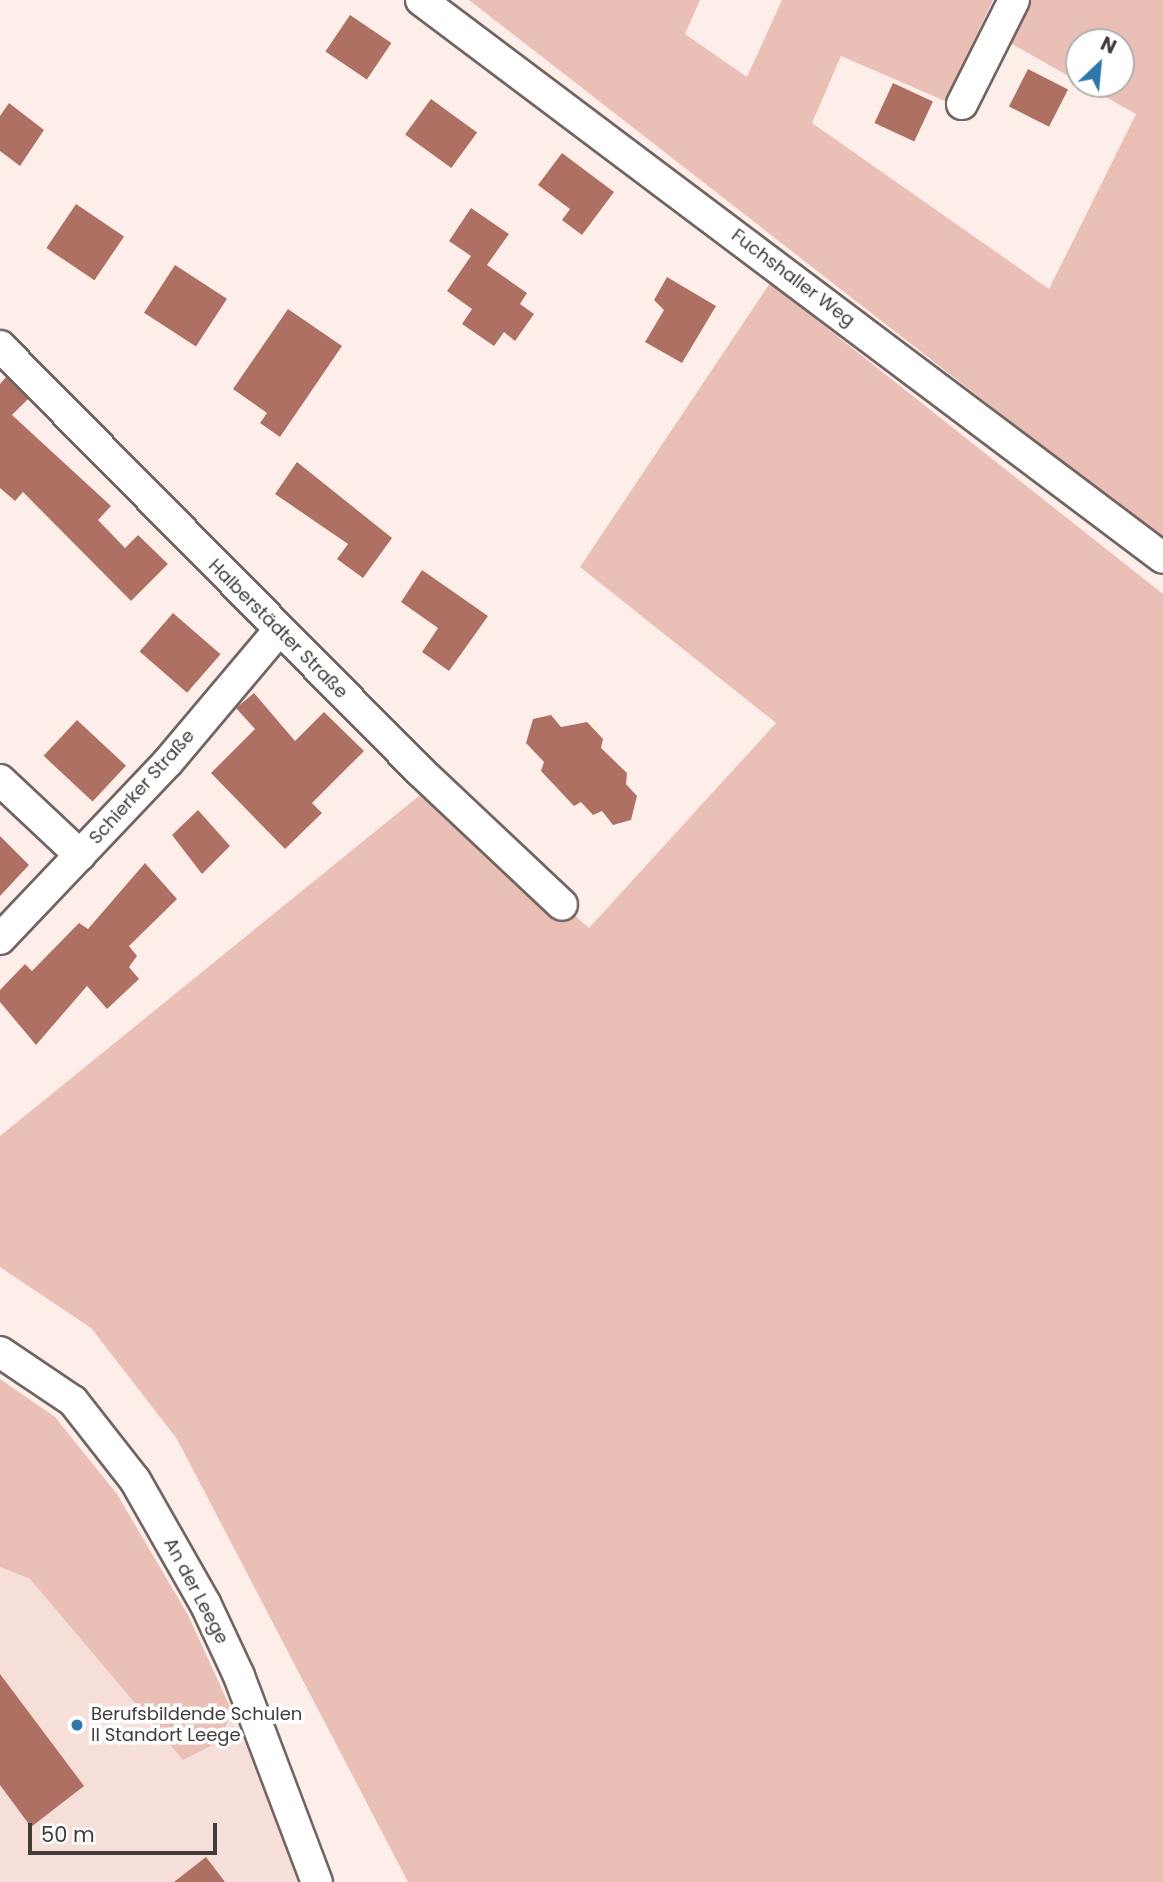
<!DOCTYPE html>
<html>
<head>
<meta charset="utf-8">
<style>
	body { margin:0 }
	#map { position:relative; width:1163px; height:1882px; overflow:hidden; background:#fdeeea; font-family:Poppins,sans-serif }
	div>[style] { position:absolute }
	.built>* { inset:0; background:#f6dfd9 }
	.green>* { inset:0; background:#eabfb5 }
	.building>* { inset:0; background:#ae7062; transform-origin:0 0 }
	.roads { filter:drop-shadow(2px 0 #726562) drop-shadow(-2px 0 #726562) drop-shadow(0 2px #726562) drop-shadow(0 -2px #726562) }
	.minor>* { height:30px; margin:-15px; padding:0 15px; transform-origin:15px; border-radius:15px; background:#fff }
	.dots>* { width:19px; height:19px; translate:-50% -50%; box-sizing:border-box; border:4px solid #fff; border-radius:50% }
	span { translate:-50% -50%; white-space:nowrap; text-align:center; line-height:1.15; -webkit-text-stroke:7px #fff; paint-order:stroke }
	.street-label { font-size:18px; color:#413b3a }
	.poi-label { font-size:18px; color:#413b3a }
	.left { translate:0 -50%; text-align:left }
	.north { position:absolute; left:1065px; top:28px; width:70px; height:70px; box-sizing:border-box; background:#fff; border:2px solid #b3b1b0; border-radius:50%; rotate:26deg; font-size:19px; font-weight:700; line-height:28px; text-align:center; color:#413b3a }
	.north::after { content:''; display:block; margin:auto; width:24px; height:32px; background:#2f77ab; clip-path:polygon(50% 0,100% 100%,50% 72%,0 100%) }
	.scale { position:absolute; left:28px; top:1823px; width:189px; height:32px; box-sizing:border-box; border:4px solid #413b3a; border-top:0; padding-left:9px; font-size:21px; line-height:24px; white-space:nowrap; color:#413b3a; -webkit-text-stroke:5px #fff; paint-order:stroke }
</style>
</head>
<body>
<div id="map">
	<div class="built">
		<div style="clip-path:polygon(0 1567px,30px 1579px,183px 1760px,221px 1741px,231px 1709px,302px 1882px,0 1882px)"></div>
	</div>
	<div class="green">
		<div style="clip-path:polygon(469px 0,700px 0,685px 34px,747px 77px,782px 0,993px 0,945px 101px,841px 56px,812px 123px,1049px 289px,1136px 114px,1082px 84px,1121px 84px,1121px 42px,1079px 42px,1079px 82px,1003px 39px,1024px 0,1163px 0,1163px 540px)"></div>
		<div style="clip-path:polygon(770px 283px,1163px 594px,1163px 1882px,408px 1882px,177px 1439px,91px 1328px,0 1267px,0 1136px,430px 787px,589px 928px,776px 723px,580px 567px)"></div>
		<div style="clip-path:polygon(0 1379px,55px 1417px,117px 1494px,188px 1615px,231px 1709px,221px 1741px,183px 1760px,30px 1579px,0 1567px)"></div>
	</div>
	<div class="building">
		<div style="left:350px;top:15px;width:50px;height:44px;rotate:34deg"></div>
		<div style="left:1028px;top:69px;width:45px;height:42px;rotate:27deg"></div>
		<div style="left:893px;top:83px;width:44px;height:44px;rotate:25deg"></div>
		<div style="left:431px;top:99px;width:57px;height:44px;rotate:36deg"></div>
		<div style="clip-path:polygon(9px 103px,44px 130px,20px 166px,0 151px,0 116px)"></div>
		<div style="clip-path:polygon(562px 153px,614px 192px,582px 235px,562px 220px,570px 209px,538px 185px)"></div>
		<div style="left:76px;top:204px;width:58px;height:53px;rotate:34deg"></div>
		<div style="clip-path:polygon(471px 208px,509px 234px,487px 265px,527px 293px,520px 304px,534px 314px,515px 341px,504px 332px,494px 346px,462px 324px,472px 309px,447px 291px,471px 256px,449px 241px)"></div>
		<div style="left:175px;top:265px;width:62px;height:57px;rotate:33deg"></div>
		<div style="clip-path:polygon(667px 277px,716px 306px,682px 363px,645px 342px,664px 310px,654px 300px)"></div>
		<div style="clip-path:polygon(288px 309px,342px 346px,280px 437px,260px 423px,267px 413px,233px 389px)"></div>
		<div style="clip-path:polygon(6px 377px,28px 399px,12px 415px,111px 506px,98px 520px,125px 548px,138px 535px,168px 564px,131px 601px,23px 492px,15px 501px,0 488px,0 384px)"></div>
		<div style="clip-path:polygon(297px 462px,392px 538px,363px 578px,337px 559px,348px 544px,275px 494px)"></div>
		<div style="clip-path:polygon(422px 570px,488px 616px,449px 671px,422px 652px,438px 628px,401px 602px)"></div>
		<div style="left:173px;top:613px;width:63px;height:51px;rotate:41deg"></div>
		<div style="clip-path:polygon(254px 693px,295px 741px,324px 712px,364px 751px,312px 803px,322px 813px,285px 849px,211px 773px,255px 729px,236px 708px)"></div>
		<div style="clip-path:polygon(551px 715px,561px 727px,587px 722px,603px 739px,601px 748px,627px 773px,626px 784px,637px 796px,631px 820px,613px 825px,602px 811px,593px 815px,581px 802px,574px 806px,541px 771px,544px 762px,526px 743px,533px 719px)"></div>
		<div style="left:77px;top:720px;width:67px;height:49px;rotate:43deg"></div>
		<div style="clip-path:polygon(198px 810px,230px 846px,202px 874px,172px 835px)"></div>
		<div style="clip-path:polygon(0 836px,29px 865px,0 896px)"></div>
		<div style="clip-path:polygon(145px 863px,177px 899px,129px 946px,137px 956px,129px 967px,139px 979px,107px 1009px,87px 986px,36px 1045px,0 1002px,0 990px,25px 964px,32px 971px,79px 923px,88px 929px)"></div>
		<div style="clip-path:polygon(0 1674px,84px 1786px,31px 1827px,0 1785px)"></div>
		<div style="clip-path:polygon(206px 1857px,225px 1882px,174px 1882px)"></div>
	</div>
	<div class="roads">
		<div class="minor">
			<div style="left:421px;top:0;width:928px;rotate:36.94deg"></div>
			<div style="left:962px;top:104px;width:116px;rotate:-63.4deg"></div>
			<div style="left:0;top:346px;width:598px;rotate:45.34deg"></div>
			<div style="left:420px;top:771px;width:195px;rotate:43.3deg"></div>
			<div style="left:0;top:780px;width:110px;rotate:43.2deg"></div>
			<div style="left:0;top:939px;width:244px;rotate:-46.5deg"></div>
			<div style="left:168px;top:762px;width:172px;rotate:-49.9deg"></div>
			<div style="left:0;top:1352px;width:88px;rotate:33.9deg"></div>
			<div style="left:73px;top:1401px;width:100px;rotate:51.9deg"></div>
			<div style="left:135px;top:1480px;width:142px;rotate:60.4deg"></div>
			<div style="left:205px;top:1603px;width:81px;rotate:65deg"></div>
			<div style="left:239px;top:1676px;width:220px;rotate:69.3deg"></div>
		</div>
	</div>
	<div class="dots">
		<div style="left:77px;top:1725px;background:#2f77ab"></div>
	</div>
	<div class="street-label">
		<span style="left:793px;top:278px;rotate:37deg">Fuchshaller Weg</span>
		<span style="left:278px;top:629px;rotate:45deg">Halberstädter Straße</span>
		<span style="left:142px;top:787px;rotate:-48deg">Schierker Straße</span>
		<span style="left:196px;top:1591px;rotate:62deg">An der Leege</span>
	</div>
	<div class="poi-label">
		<span class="left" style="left:91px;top:1725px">Berufsbildende Schulen<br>II Standort Leege</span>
	</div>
	<div class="north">N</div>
	<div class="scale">50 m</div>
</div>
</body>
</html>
